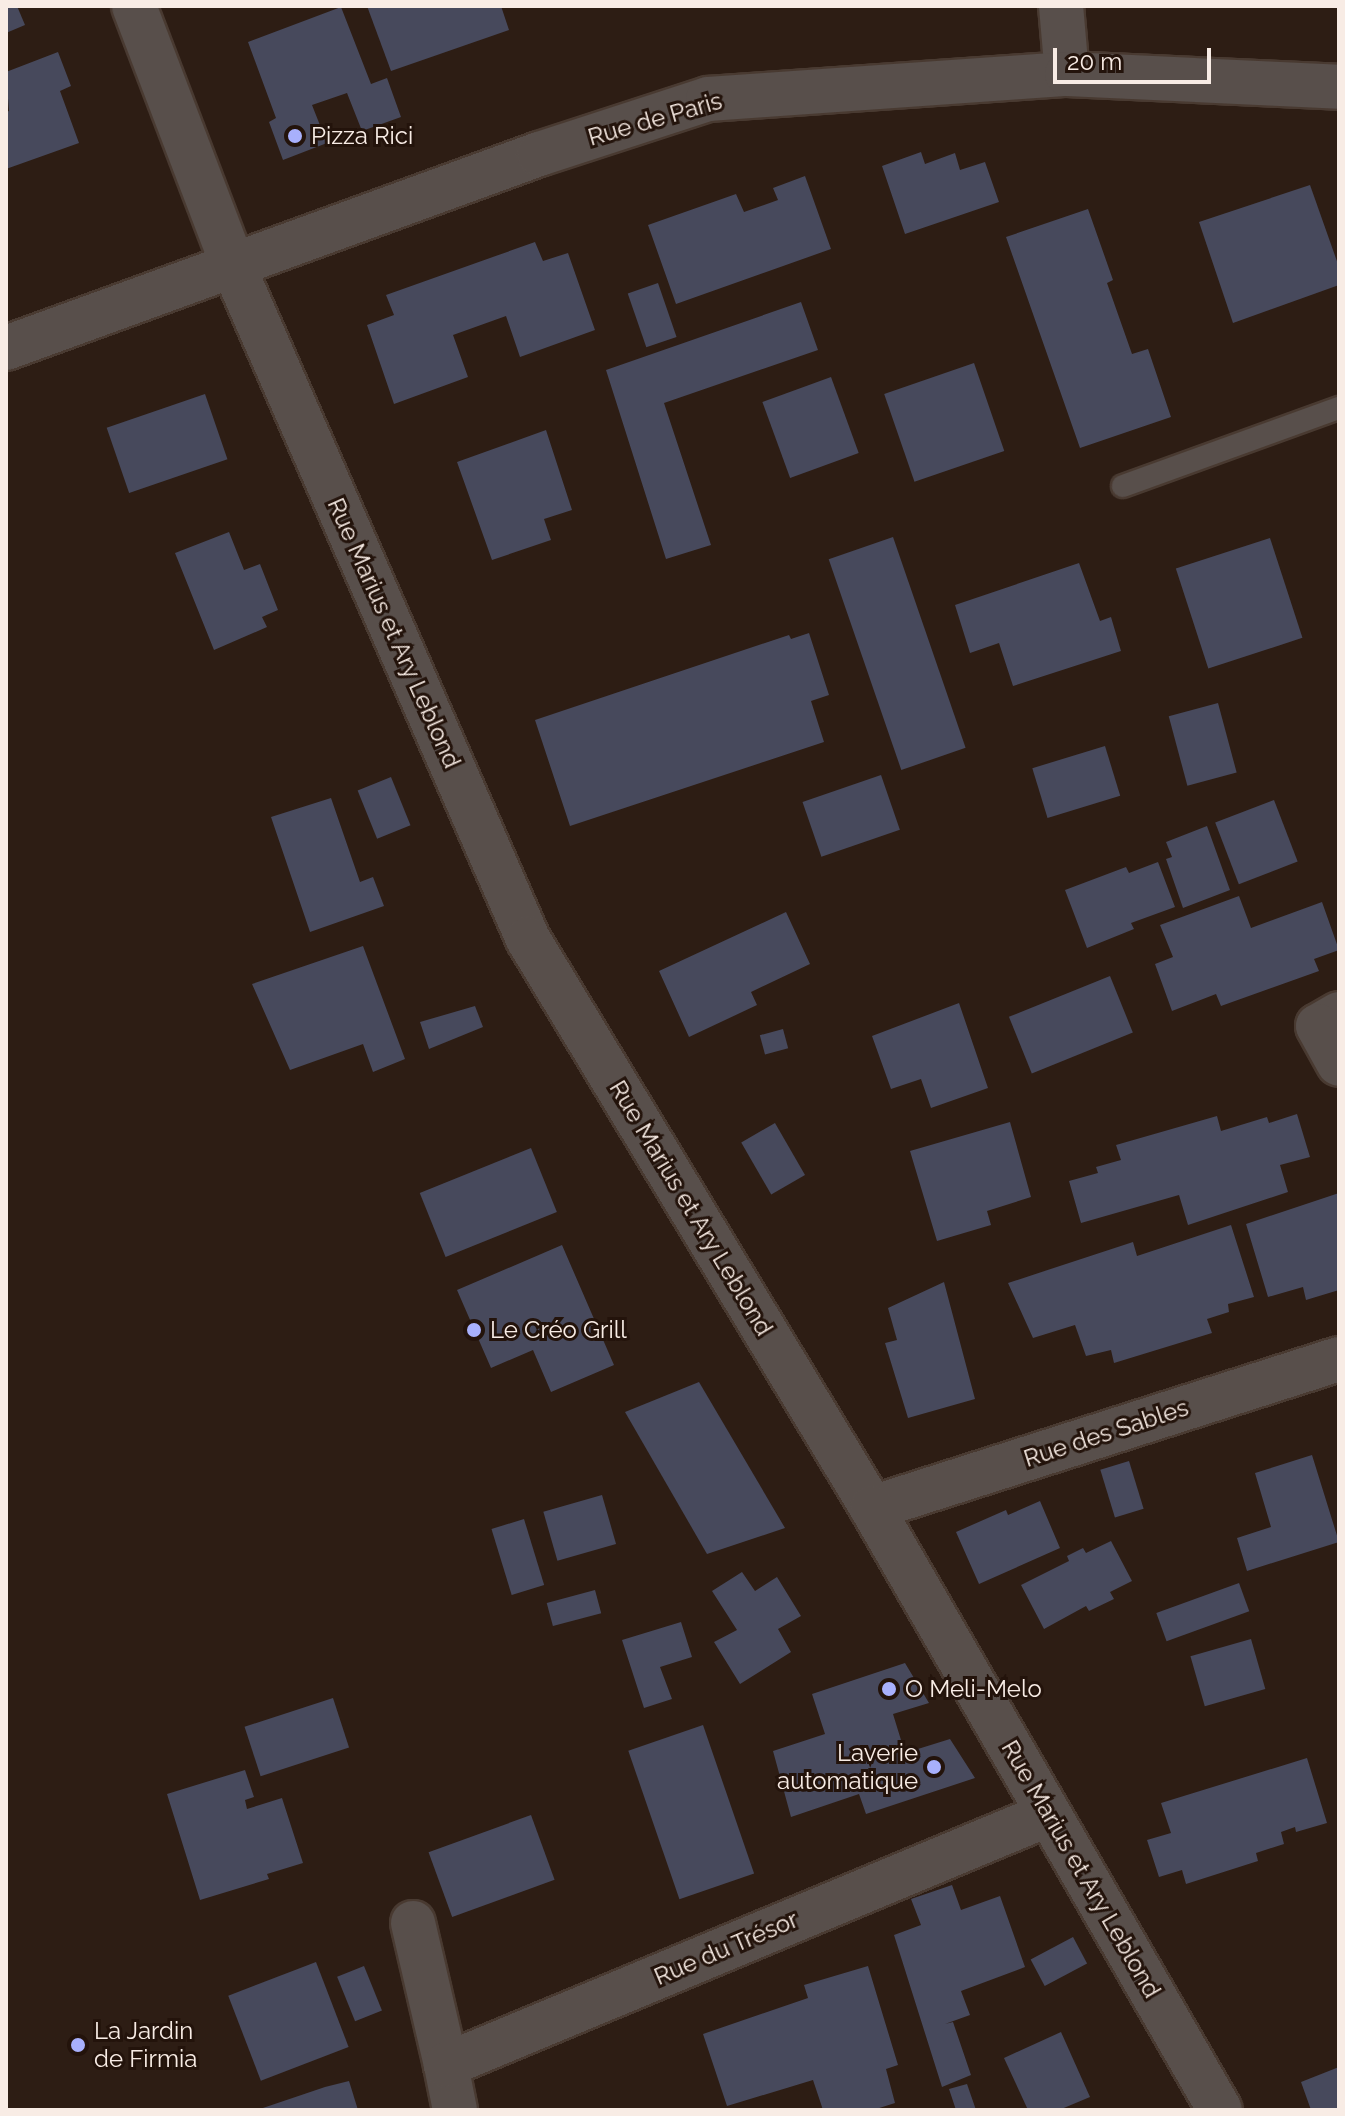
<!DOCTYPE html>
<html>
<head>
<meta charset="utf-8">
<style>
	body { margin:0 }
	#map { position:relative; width:1345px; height:2116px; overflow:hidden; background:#2d1d14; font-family:Raleway,sans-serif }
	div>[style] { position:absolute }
	.building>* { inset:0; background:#47495c; transform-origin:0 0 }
	.roads { filter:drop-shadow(2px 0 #493a31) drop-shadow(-2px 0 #493a31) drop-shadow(0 2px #493a31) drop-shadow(0 -2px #493a31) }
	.service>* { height:22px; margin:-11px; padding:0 11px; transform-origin:11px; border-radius:11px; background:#584f4b }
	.minor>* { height:44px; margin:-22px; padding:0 22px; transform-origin:22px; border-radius:22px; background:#584f4b }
	.tertiary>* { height:44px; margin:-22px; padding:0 22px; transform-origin:22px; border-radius:22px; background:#584f4b }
	.dots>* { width:22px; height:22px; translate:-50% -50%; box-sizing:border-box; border:4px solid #23130b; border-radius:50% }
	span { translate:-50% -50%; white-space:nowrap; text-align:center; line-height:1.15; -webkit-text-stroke:6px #23130b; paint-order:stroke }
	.street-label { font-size:24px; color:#f8ece5 }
	.poi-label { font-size:24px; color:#f8ece5 }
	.left { translate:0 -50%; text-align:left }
	.right { translate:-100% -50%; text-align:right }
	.frame { position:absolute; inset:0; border:8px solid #f8ece5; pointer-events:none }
	.scale { position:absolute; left:1053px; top:48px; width:158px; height:36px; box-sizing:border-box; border:4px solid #f8ece5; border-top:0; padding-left:10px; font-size:24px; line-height:28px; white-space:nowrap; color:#f8ece5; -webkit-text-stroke:6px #23130b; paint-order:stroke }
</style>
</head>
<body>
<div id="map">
	<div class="building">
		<div style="clip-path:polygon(6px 6px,17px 6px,25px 25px,6px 33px)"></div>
		<div style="clip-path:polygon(367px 6px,501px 6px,509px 30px,391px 71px)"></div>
		<div style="clip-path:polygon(341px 7px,371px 84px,387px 78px,401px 117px,362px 131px,347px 93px,312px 105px,327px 143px,283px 160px,269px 122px,276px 118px,248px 42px)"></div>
		<div style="clip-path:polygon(58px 52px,71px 86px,60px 91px,79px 143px,6px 169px,6px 112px,9px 111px,6px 72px)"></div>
		<div style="clip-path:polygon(921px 152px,925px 164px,955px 153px,960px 170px,985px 162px,999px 202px,905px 234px,882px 166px)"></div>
		<div style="clip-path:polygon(805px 176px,831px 249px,676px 304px,648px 225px,736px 194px,744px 212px,778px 200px,773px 188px)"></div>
		<div style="clip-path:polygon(1310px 185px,1339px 267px,1339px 285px,1233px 323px,1199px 222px)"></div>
		<div style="clip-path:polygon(1088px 209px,1113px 280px,1107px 283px,1132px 354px,1148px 349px,1171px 417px,1080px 448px,1006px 237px)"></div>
		<div style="clip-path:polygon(535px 242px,543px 261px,568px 253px,595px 330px,520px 357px,506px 316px,453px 335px,468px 377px,394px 404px,367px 325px,394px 315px,386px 295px)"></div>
		<div style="left:658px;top:283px;width:57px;height:32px;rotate:71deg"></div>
		<div style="clip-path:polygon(801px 302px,818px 350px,664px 403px,711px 545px,666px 559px,606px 370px)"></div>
		<div style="left:974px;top:363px;width:93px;height:95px;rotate:71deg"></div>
		<div style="left:831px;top:377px;width:81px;height:73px;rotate:70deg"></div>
		<div style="left:205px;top:394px;width:69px;height:104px;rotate:71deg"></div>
		<div style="clip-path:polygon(546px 430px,572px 510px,544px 519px,551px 540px,492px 560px,457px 462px)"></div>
		<div style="clip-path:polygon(229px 532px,244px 570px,260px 564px,278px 610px,262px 617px,267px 627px,214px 650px,175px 553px)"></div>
		<div style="left:893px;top:537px;width:223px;height:68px;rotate:71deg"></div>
		<div style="left:1270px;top:538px;width:105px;height:99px;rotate:72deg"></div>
		<div style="clip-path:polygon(1079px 563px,1100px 621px,1111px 617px,1121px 651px,1013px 686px,999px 643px,970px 653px,955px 605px)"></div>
		<div style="clip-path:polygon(809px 633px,829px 695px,811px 701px,824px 742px,570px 826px,535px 720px,789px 635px,791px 639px)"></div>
		<div style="left:1218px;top:703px;width:72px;height:51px;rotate:75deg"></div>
		<div style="left:1105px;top:746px;width:52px;height:76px;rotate:73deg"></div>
		<div style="left:881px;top:775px;width:58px;height:83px;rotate:71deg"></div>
		<div style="left:391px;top:777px;width:52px;height:36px;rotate:68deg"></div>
		<div style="clip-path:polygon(331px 798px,360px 882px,373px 877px,384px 906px,310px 932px,271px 817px)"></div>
		<div style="left:1274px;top:800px;width:66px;height:63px;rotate:69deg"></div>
		<div style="clip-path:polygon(1207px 826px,1230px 890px,1183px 908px,1166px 859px,1172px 857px,1166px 842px)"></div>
		<div style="clip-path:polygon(1158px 862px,1175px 907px,1131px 923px,1134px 929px,1087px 948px,1065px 890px,1126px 867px,1129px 873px)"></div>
		<div style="clip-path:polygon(1239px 896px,1251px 928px,1322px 902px,1339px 950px,1314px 959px,1319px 971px,1221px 1006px,1216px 994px,1172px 1011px,1155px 964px,1173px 957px,1160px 925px)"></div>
		<div style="clip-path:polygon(786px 912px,810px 964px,751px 992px,757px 1005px,689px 1037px,659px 971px)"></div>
		<div style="clip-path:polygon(363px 946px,405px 1059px,373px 1072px,363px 1044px,290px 1070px,252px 984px)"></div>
		<div style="left:1110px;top:976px;width:61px;height:109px;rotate:68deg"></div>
		<div style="clip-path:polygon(959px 1003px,988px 1088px,931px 1108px,921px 1079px,891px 1089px,872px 1036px)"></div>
		<div style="clip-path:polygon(475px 1006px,483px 1027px,429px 1049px,420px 1022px)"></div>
		<div style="left:783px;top:1029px;width:20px;height:24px;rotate:75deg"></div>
		<div style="clip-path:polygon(1297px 1114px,1310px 1157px,1280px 1165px,1288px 1192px,1188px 1225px,1179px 1195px,1081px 1223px,1069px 1181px,1098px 1173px,1096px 1167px,1121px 1160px,1116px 1145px,1217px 1116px,1221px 1131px,1267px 1117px,1269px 1123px)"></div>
		<div style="clip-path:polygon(1010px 1122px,1031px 1197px,987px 1211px,991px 1225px,937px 1241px,910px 1151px)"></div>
		<div style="left:775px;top:1123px;width:60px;height:39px;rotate:60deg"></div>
		<div style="left:531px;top:1148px;width:69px;height:120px;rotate:68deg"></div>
		<div style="clip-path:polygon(1339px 1193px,1339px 1290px,1306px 1300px,1303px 1287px,1268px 1297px,1246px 1224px)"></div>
		<div style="clip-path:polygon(1231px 1225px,1254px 1297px,1228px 1304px,1229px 1312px,1207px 1319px,1212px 1333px,1114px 1363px,1111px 1350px,1086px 1356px,1075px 1325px,1033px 1338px,1008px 1283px,1133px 1242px,1137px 1256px)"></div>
		<div style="clip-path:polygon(562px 1245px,614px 1365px,551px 1392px,533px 1350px,491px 1368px,457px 1290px)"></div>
		<div style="clip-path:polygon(944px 1282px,975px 1399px,908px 1418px,885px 1343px,897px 1340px,888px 1308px)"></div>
		<div style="clip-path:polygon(699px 1382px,785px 1528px,707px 1554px,625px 1412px)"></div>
		<div style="clip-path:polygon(1312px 1455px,1339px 1542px,1247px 1571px,1237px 1538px,1271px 1527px,1255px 1473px)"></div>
		<div style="left:1129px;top:1461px;width:50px;height:30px;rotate:73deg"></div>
		<div style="left:602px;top:1495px;width:51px;height:61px;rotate:74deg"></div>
		<div style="clip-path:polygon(1040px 1501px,1060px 1548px,979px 1584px,956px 1532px,1006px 1510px,1008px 1515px)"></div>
		<div style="left:524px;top:1519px;width:69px;height:34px;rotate:73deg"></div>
		<div style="clip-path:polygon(1111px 1541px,1132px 1581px,1110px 1592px,1114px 1599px,1089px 1611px,1086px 1606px,1044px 1629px,1021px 1585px,1069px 1561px,1067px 1556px,1083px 1548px,1086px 1553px)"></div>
		<div style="clip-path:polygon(742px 1572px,755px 1591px,777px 1577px,801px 1616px,778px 1629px,791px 1652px,740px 1684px,714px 1642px,737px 1630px,712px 1591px)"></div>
		<div style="left:1239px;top:1583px;width:30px;height:88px;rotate:70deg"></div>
		<div style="left:595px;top:1590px;width:24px;height:50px;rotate:75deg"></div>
		<div style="clip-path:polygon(681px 1622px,692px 1657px,660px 1667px,672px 1699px,644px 1708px,622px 1640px)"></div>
		<div style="left:1251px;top:1639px;width:52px;height:63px;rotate:74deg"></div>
		<div style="clip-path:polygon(905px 1663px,929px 1703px,893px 1714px,905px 1753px,950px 1739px,975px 1778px,866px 1814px,859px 1794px,791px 1817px,773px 1751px,825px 1734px,812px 1694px)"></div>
		<div style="left:333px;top:1698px;width:52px;height:93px;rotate:72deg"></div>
		<div style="left:703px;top:1725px;width:157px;height:79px;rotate:71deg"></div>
		<div style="clip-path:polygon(1307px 1758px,1327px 1823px,1296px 1832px,1295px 1827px,1281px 1832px,1284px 1844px,1256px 1853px,1258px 1861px,1186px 1884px,1182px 1870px,1159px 1877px,1147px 1840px,1171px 1833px,1161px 1803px)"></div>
		<div style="clip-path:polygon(245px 1770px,254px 1797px,245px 1800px,247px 1809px,282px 1798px,303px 1863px,267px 1874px,269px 1879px,200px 1900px,167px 1794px)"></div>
		<div style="left:531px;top:1815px;width:69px;height:109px;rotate:70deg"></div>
		<div style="clip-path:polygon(952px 1885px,961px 1910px,1000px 1896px,1025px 1967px,961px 1991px,970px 2015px,945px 2024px,953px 2022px,971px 2075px,942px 2087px,894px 1935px,921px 1925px,911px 1899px)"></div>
		<div style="left:1073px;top:1937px;width:30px;height:48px;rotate:62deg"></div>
		<div style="left:316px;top:1962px;width:91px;height:94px;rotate:69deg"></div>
		<div style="left:364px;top:1966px;width:48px;height:29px;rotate:68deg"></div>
		<div style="clip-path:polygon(868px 1966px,898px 2065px,886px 2069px,895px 2103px,873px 2110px,823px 2110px,813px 2080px,727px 2106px,703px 2034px,808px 1998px,804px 1985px)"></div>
		<div style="clip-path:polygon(1061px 2032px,1090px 2097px,1059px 2110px,1028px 2110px,1004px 2058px)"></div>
		<div style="clip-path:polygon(1339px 2067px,1339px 2110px,1311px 2110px,1301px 2082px)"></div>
		<div style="clip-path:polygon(349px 2081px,358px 2110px,257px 2110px,325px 2087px)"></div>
		<div style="clip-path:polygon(967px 2084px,976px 2110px,956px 2110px,949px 2089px)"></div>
	</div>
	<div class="roads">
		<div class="service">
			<div style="left:1123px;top:486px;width:230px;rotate:-19.9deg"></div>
		</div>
		<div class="minor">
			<div style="left:1061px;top:6px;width:68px;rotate:85deg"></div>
			<div style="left:1339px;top:1014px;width:24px;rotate:150deg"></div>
			<div style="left:1318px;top:1026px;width:43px;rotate:61.1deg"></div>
			<div style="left:872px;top:1508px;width:490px;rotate:-17.7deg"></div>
			<div style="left:413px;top:1923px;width:146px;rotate:76.9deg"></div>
			<div style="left:455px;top:2110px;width:46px;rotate:-101.3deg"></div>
			<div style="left:446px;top:2065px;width:653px;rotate:-22.6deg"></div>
		</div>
		<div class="tertiary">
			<div style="left:134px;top:6px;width:280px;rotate:69.1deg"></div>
			<div style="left:234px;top:268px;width:733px;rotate:66.34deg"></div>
			<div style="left:528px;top:939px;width:665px;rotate:58.84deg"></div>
			<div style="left:872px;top:1508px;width:695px;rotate:59.97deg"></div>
			<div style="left:6px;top:348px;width:567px;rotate:-20deg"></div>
			<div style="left:539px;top:154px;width:178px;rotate:-18deg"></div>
			<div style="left:708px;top:99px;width:360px;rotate:-4deg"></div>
			<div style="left:1067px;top:74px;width:272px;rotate:2.7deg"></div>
		</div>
	</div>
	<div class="dots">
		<div style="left:295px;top:136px;background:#a8b0fc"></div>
		<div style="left:474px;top:1330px;background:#a8b0fc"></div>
		<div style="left:889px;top:1689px;background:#a8b0fc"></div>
		<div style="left:934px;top:1767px;background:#a8b0fc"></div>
		<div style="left:78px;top:2045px;background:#a8b0fc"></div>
	</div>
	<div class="street-label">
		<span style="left:655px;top:119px;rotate:-16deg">Rue de Paris</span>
		<span style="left:394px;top:633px;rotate:66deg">Rue Marius et Ary Leblond</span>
		<span style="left:691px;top:1208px;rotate:59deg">Rue Marius et Ary Leblond</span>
		<span style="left:1106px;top:1433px;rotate:-18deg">Rue des Sables</span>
		<span style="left:1081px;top:1869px;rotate:60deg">Rue Marius et Ary Leblond</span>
		<span style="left:726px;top:1948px;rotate:-23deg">Rue du Trésor</span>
	</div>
	<div class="poi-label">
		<span class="left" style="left:311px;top:136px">Pizza Rici</span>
		<span class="left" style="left:490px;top:1330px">Le Créo Grill</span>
		<span class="left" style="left:905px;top:1689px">O Meli-Melo</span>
		<span class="right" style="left:918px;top:1767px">Laverie<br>automatique</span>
		<span class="left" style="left:94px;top:2045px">La Jardin<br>de Firmia</span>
	</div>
	<div class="frame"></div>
	<div class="scale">20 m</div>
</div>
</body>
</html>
